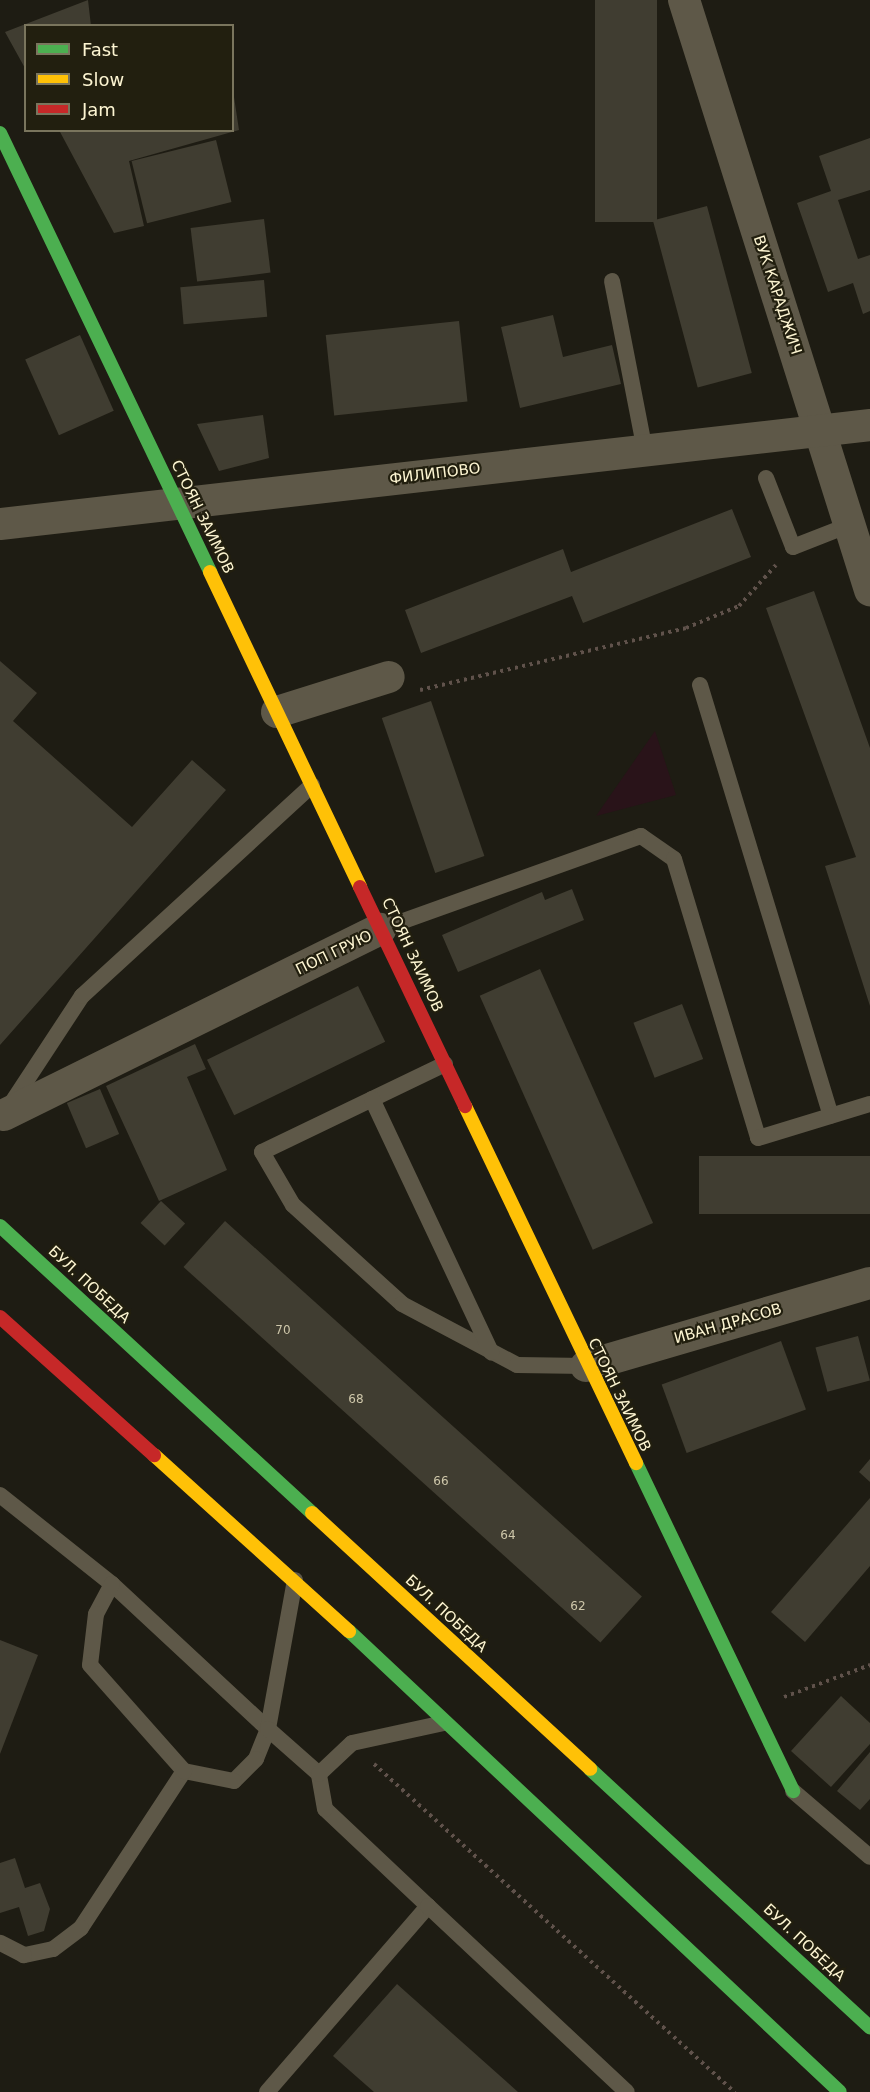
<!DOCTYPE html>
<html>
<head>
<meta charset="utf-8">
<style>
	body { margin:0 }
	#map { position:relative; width:870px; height:2092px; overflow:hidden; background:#1e1c13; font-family:"DejaVu Sans",sans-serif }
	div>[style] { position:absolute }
	.green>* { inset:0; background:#291319 }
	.building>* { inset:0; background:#403d31; transform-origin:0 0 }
	.path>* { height:4px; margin-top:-2px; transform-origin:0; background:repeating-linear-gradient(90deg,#60524b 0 3px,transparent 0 7.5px) }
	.lane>* { height:16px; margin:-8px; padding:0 8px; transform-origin:8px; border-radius:8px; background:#5e5848 }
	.street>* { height:32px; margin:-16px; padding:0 16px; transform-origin:16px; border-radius:16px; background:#5e5848 }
	.fast>* { height:14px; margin:-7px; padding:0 7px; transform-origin:7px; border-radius:7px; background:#4caf50 }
	.slow>* { height:14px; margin:-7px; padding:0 7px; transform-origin:7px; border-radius:7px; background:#ffc107 }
	.jam>* { height:14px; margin:-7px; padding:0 7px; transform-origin:7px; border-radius:7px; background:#c62828 }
	span { translate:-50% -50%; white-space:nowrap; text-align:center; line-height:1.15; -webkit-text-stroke:4.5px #221f0f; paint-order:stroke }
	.number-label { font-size:12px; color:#cec7aa }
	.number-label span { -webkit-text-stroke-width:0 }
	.street-label { font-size:15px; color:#fdf5d2 }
	.legend { position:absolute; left:24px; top:24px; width:210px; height:108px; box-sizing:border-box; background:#221f0f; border:2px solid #7a755d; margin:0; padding:8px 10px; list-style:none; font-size:18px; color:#fdf5d2 }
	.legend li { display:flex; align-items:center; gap:12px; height:30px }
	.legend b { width:30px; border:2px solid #7a755d }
</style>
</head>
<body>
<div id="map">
	<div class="green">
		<div style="clip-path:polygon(655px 731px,676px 795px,596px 816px)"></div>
	</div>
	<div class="building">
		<div style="clip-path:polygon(88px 0,91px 26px,26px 26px,26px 70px,5px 32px)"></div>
		<div style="left:595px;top:0;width:62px;height:222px"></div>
		<div style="clip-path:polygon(234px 97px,239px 130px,129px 161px,144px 226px,114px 233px,59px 130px,232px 130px)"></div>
		<div style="clip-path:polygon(870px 138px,870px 190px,838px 200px,858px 259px,870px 255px,870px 311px,863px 314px,853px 283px,828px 292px,797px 203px,831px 191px,819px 156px)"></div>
		<div style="left:216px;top:140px;width:64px;height:87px;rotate:76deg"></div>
		<div style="left:707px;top:206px;width:173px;height:56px;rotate:75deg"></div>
		<div style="left:264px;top:219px;width:54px;height:74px;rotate:83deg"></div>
		<div style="left:264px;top:280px;width:37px;height:84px;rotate:85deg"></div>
		<div style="clip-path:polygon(553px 315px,563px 357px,612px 345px,621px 384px,520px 408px,501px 327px)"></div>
		<div style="left:459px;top:321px;width:81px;height:134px;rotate:84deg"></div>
		<div style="left:80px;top:335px;width:83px;height:60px;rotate:66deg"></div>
		<div style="clip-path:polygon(263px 415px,269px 458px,219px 471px,197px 424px)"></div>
		<div style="clip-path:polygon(732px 509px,751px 557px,583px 623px,572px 596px,421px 653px,405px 610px,563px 549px,571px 572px)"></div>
		<div style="clip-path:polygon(814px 591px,870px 748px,870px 1006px,825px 866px,856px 857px,766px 608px)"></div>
		<div style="clip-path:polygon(0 661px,37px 693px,13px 721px,132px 827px,192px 760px,226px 790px,0 1045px)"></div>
		<div style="left:431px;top:701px;width:164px;height:52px;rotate:71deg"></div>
		<div style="clip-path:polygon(572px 889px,584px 920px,458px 972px,442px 935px,542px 892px,545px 900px)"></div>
		<div style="left:540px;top:969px;width:278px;height:66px;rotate:66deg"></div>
		<div style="left:358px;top:986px;width:62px;height:168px;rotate:64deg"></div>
		<div style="left:682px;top:1004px;width:59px;height:52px;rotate:69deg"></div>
		<div style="clip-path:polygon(195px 1044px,206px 1069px,187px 1077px,227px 1170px,159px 1201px,106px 1086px)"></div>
		<div style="left:100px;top:1089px;width:49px;height:36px;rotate:67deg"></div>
		<div style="left:870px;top:1156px;width:58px;height:171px;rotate:90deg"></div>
		<div style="left:161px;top:1201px;width:33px;height:30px;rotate:43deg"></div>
		<div style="left:225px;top:1221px;width:561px;height:62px;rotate:42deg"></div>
		<div style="left:858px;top:1336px;width:46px;height:44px;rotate:75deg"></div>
		<div style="left:781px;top:1341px;width:73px;height:127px;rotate:70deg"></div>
		<div style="clip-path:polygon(870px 1459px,870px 1482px,859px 1472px)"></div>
		<div style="clip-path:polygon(870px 1498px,870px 1566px,805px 1642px,771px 1612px)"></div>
		<div style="clip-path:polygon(0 1640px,38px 1655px,0 1754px)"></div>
		<div style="clip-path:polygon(841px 1696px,870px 1723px,870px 1744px,831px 1787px,791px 1751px)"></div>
		<div style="clip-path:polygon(870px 1752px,870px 1799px,860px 1810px,837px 1791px)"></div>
		<div style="clip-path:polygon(15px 1858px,25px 1888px,40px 1883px,50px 1909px,44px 1931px,28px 1936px,19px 1907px,0 1913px,0 1863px)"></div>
		<div style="clip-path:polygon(397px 1984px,518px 2092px,374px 2092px,333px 2056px)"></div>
	</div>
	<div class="path">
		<div style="left:420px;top:690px;width:273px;rotate:-13.1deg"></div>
		<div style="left:686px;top:628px;width:57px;rotate:-22.5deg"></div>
		<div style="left:739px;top:606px;width:55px;rotate:-47.9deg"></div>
		<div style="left:784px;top:1697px;width:92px;rotate:-20.4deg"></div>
		<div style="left:374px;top:1764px;width:488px;rotate:42.3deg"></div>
	</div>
	<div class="lane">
		<div style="left:612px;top:281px;width:172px;rotate:79deg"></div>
		<div style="left:766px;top:478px;width:74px;rotate:68.6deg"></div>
		<div style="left:793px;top:547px;width:60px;rotate:-21.4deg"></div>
		<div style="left:700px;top:685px;width:450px;rotate:73.1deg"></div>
		<div style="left:381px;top:929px;width:276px;rotate:-19.7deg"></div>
		<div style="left:641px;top:836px;width:40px;rotate:34.9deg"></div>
		<div style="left:674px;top:859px;width:291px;rotate:73.2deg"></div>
		<div style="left:758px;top:1138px;width:117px;rotate:-16.9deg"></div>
		<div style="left:445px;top:1064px;width:203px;rotate:154.3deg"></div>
		<div style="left:262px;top:1152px;width:61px;rotate:59.7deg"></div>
		<div style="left:293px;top:1205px;width:147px;rotate:42.2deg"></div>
		<div style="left:402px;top:1304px;width:130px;rotate:27.9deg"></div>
		<div style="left:517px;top:1365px;width:69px;rotate:0.8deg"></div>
		<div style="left:372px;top:1099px;width:280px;rotate:64.8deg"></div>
		<div style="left:9px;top:1107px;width:133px;rotate:-56.7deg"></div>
		<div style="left:82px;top:996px;width:312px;rotate:-42.5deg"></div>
		<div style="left:0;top:1495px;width:143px;rotate:38.5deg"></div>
		<div style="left:112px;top:1584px;width:213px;rotate:42.9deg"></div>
		<div style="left:268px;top:1729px;width:32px;rotate:112deg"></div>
		<div style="left:256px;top:1759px;width:31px;rotate:135deg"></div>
		<div style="left:234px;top:1781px;width:51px;rotate:-168.7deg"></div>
		<div style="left:184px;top:1771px;width:188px;rotate:123.3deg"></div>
		<div style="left:81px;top:1928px;width:35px;rotate:143deg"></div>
		<div style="left:53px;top:1949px;width:30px;rotate:168deg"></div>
		<div style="left:24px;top:1955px;width:27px;rotate:-153deg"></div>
		<div style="left:295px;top:1580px;width:151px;rotate:100.3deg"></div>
		<div style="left:268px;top:1729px;width:68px;rotate:41.4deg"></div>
		<div style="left:112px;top:1584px;width:34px;rotate:118deg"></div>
		<div style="left:96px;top:1614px;width:51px;rotate:96.7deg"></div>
		<div style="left:90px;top:1665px;width:142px;rotate:48.4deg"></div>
		<div style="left:793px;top:1791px;width:101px;rotate:40.6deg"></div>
		<div style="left:428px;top:1906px;width:141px;rotate:-136.7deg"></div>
		<div style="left:325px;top:1809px;width:36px;rotate:-100deg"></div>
		<div style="left:319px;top:1774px;width:45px;rotate:-43.2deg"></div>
		<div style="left:352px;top:1743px;width:94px;rotate:-12.3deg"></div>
		<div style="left:267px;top:2092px;width:246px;rotate:-49.1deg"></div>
		<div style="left:428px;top:1906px;width:272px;rotate:43.1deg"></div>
	</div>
	<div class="street">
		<div style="left:684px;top:0;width:619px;rotate:72.5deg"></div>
		<div style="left:0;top:524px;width:876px;rotate:-6.49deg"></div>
		<div style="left:277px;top:712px;width:117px;rotate:-17.4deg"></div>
		<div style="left:4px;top:1115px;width:420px;rotate:-26.3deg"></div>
		<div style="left:586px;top:1366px;width:296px;rotate:-16.3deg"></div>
	</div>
	<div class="fast">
		<div style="left:0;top:133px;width:487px;rotate:64.4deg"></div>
		<div style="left:0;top:1226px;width:424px;rotate:42.6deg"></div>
		<div style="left:636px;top:1463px;width:364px;rotate:64.4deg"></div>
		<div style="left:349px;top:1631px;width:673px;rotate:43.2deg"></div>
		<div style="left:590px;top:1769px;width:381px;rotate:42.7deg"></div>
	</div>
	<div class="slow">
		<div style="left:210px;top:572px;width:349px;rotate:64.5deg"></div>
		<div style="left:465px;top:1106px;width:396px;rotate:64.4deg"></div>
		<div style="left:154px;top:1455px;width:263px;rotate:42.1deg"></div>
		<div style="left:312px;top:1513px;width:378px;rotate:42.6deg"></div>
	</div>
	<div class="jam">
		<div style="left:360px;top:887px;width:243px;rotate:64.4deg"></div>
		<div style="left:0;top:1317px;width:207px;rotate:41.9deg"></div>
	</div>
	<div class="number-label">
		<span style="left:283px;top:1331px">70</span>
		<span style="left:356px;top:1400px">68</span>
		<span style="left:441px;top:1482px">66</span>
		<span style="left:508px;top:1536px">64</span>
		<span style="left:578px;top:1607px">62</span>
	</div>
	<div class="street-label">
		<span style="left:777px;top:295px;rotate:72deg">ВУК КАРАДЖИЧ</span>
		<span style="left:435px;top:474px;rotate:-7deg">ФИЛИПОВО</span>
		<span style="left:202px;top:517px;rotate:64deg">СТОЯН ЗАИМОВ</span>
		<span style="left:334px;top:953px;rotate:-26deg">ПОП ГРУЮ</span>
		<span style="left:412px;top:955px;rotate:65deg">СТОЯН ЗАИМОВ</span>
		<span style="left:89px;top:1285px;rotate:43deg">БУЛ. ПОБЕДА</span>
		<span style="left:728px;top:1324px;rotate:-16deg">ИВАН ДРАСОВ</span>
		<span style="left:619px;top:1395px;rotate:64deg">СТОЯН ЗАИМОВ</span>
		<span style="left:446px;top:1614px;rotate:43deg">БУЛ. ПОБЕДА</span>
		<span style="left:804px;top:1943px;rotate:43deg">БУЛ. ПОБЕДА</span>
	</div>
	<ul class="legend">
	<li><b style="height:8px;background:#4caf50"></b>Fast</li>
	<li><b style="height:8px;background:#ffc107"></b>Slow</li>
	<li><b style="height:8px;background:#c62828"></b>Jam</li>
	</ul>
</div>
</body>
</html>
